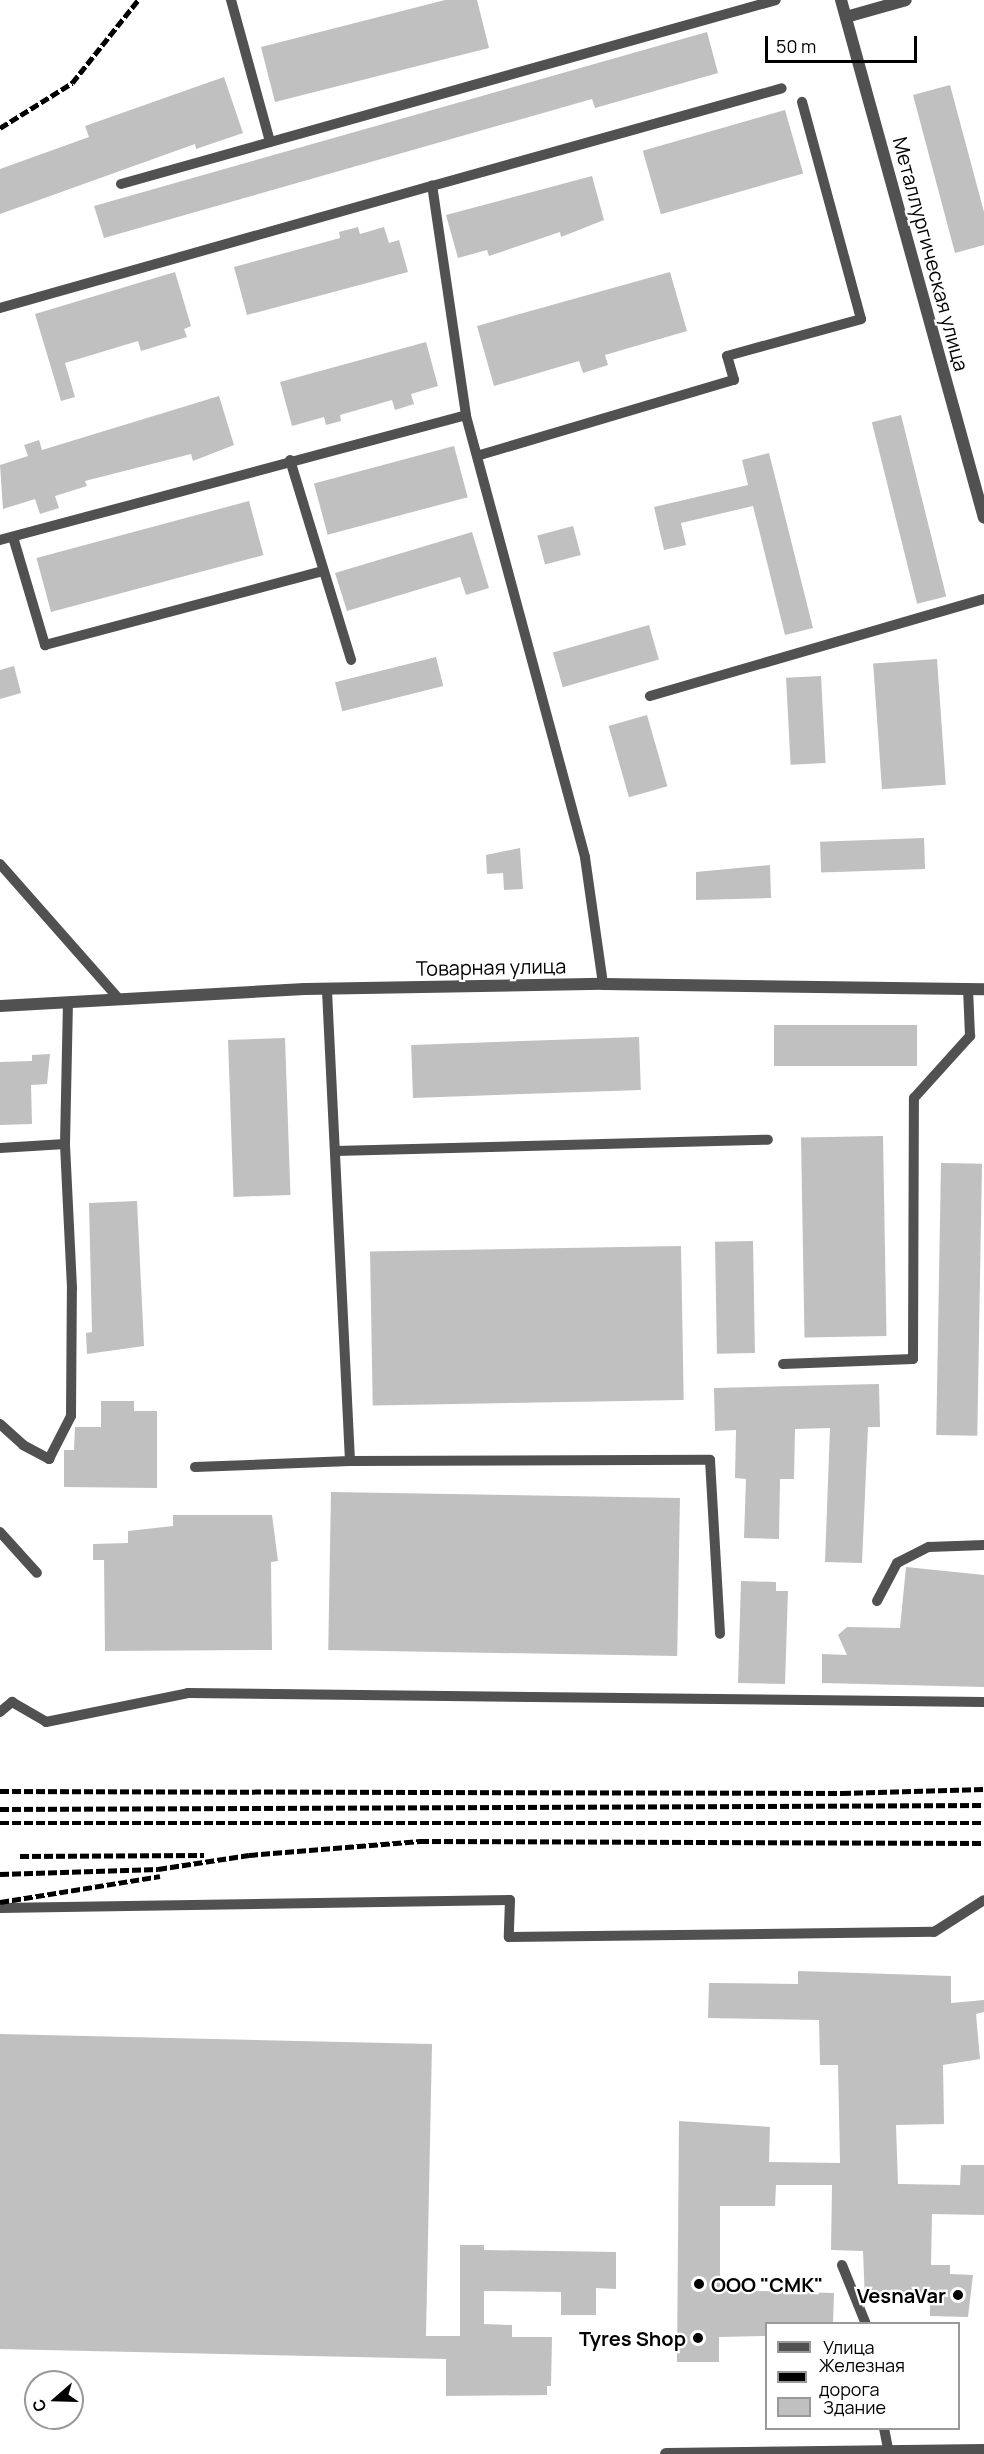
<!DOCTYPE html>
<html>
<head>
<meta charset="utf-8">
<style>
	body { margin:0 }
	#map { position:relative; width:984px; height:2454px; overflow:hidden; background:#fff; font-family:Manrope,sans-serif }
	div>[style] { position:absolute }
	.building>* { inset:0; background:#c0c0c0; transform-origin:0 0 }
	.service>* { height:10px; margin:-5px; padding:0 5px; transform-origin:5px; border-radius:5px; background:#515151 }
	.tertiary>* { height:12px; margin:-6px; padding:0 6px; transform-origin:6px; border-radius:6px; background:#515151 }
	.rail>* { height:4.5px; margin-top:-2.25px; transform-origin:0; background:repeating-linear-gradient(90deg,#000 0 9px,transparent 0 12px) }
	.dots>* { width:16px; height:16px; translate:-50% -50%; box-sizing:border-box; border:3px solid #fff; border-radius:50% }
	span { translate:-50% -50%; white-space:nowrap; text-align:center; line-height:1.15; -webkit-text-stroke:4.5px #fff; paint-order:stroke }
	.street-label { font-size:20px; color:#000 }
	.poi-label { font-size:20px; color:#000; font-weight:700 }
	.left { translate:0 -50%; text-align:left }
	.right { translate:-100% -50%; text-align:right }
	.legend { position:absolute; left:765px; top:2322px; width:195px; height:108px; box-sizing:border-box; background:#fff; border:2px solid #999; margin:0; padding:8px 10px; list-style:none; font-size:18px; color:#000 }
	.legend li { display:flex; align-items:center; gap:12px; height:30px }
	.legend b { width:30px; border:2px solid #999 }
	.north { position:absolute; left:24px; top:2370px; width:60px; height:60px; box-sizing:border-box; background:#fff; border:2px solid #999; border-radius:50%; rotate:250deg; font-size:16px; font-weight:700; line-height:24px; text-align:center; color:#000 }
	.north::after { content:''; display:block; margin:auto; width:21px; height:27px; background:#000; clip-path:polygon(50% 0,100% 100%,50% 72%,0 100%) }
	.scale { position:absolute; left:765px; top:36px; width:152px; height:27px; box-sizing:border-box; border:3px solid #000; border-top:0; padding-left:8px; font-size:18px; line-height:21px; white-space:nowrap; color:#000; -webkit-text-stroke:4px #fff; paint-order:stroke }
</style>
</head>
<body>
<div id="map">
	<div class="building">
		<div style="clip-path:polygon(445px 0,477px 0,489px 48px,275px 102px,261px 47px)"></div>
		<div style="clip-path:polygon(707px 32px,718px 73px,595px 108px,592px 99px,104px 238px,94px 206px)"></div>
		<div style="clip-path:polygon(224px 77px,243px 133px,196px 149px,195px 144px,0 214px,0 169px,89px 137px,85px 126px)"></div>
		<div style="clip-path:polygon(950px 85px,984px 212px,984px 245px,955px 253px,913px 95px)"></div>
		<div style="left:785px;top:110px;width:66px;height:148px;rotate:74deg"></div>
		<div style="clip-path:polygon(592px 176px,604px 220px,561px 237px,560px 232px,489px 256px,487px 250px,458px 258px,446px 215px)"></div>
		<div style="clip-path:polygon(358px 227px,360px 234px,384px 227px,389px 243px,399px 240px,408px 272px,247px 315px,234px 267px,340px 238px,339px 232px)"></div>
		<div style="clip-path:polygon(175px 272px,191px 326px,184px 329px,187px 337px,141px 351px,138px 341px,65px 363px,75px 397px,61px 401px,35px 314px)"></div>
		<div style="clip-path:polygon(670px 272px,687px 331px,605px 355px,608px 365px,583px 373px,579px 361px,494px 386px,477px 326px)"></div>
		<div style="clip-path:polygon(426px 342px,438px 386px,411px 394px,414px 404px,395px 410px,392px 400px,340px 415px,341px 421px,326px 425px,324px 417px,292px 426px,280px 382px)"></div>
		<div style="clip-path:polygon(219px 396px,234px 445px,193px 461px,191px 454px,85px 481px,87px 486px,55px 496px,59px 508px,40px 514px,35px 499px,3px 509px,0 465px,28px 456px,24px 445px,39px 440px,42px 450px)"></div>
		<div style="left:901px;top:415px;width:187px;height:30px;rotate:76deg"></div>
		<div style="left:454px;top:446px;width:53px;height:145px;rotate:75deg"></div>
		<div style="clip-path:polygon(769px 453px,813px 628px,785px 635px,753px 506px,681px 523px,686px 545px,664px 550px,654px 507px,748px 485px,742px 460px)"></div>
		<div style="left:249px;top:501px;width:56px;height:220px;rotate:75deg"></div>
		<div style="left:573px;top:526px;width:30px;height:37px;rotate:75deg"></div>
		<div style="clip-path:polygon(472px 532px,489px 588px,466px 595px,460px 577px,347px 611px,335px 573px)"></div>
		<div style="left:649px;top:625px;width:36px;height:100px;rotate:74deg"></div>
		<div style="left:436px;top:657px;width:30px;height:104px;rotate:76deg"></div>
		<div style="left:937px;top:659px;width:126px;height:64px;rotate:86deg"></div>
		<div style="clip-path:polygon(14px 666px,21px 693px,0 699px,0 670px)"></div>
		<div style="left:821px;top:676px;width:87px;height:35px;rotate:87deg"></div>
		<div style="left:647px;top:715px;width:74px;height:40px;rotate:74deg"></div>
		<div style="left:924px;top:838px;width:31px;height:104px;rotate:88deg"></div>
		<div style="clip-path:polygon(520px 848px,523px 889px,504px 890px,503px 873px,487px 874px,486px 855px)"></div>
		<div style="clip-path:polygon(770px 865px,771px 898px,696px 900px,696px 872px)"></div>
		<div style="left:917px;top:1025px;width:41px;height:143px;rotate:90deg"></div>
		<div style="left:639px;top:1037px;width:53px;height:228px;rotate:88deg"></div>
		<div style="left:285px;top:1038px;width:157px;height:57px;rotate:88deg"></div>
		<div style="clip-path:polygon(50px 1054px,47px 1084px,31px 1085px,32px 1124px,0 1125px,0 1062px,32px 1061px,32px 1055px)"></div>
		<div style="left:883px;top:1136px;width:200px;height:82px;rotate:89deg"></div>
		<div style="left:941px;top:1163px;width:41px;height:272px;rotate:1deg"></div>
		<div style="clip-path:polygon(137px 1201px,144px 1346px,87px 1354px,86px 1333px,92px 1332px,89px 1203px)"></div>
		<div style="left:753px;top:1241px;width:112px;height:38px;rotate:89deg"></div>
		<div style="left:681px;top:1246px;width:154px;height:311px;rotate:89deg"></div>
		<div style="clip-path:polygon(879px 1384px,880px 1427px,868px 1427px,862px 1563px,825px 1562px,830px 1428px,795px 1429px,794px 1479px,780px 1479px,779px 1539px,744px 1538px,746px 1479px,735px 1478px,736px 1430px,715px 1431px,714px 1388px)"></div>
		<div style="clip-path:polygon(101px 1401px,134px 1401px,134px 1411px,157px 1411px,157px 1488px,64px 1487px,64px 1450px,74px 1450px,75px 1427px,101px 1427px)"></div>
		<div style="left:331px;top:1492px;width:349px;height:158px;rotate:1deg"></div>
		<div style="clip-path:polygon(173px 1515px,272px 1515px,278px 1561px,271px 1562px,272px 1650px,105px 1651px,104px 1560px,93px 1560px,93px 1544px,128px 1543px,128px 1531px,173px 1526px)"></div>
		<div style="clip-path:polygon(906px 1567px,984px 1575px,984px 1687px,822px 1683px,822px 1654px,847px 1655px,838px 1635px,847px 1627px,900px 1628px)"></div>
		<div style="clip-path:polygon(741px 1581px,776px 1582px,776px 1591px,788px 1591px,785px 1684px,738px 1683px)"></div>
		<div style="clip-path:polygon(798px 1971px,951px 1976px,951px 2003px,984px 2000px,984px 2012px,976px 2014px,980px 2059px,943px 2065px,944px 2124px,896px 2125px,898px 2184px,960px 2185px,961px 2165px,984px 2165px,984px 2215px,932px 2214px,931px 2265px,950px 2265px,950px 2274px,973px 2275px,968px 2317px,930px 2316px,930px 2296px,865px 2301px,863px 2251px,831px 2250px,832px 2185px,776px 2185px,775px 2206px,720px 2206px,720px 2290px,834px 2293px,833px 2324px,766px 2324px,766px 2336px,719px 2337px,719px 2362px,677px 2362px,679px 2121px,770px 2127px,769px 2162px,840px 2163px,838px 2065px,820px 2065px,819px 2020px,708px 2018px,709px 1983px,798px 1984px)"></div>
		<div style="clip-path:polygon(0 2034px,432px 2044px,426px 2336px,460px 2336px,460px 2245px,484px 2245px,484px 2250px,616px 2252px,616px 2289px,596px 2288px,596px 2315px,561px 2315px,561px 2292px,484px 2291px,484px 2324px,512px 2325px,512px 2337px,552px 2337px,551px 2386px,547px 2386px,547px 2395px,446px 2396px,446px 2359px,0 2349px)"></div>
	</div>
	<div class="service">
		<div style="left:231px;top:0;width:147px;rotate:74.6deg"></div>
		<div style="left:121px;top:184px;width:680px;rotate:-15.69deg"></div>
		<div style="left:0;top:308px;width:449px;rotate:-15.8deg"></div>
		<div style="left:480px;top:455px;width:265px;rotate:-16.5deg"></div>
		<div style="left:734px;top:380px;width:25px;rotate:-106deg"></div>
		<div style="left:727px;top:356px;width:139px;rotate:-15.4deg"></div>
		<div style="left:861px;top:319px;width:225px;rotate:-105.2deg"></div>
		<div style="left:290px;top:460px;width:209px;rotate:73deg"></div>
		<div style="left:13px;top:537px;width:113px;rotate:73.5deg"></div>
		<div style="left:45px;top:645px;width:288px;rotate:-14.9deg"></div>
		<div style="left:0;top:540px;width:482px;rotate:-15deg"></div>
		<div style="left:650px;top:696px;width:348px;rotate:-16.2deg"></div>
		<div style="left:0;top:864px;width:180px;rotate:48.6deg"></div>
		<div style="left:603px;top:984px;width:128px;rotate:-98.1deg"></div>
		<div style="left:585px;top:857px;width:458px;rotate:-105.1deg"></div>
		<div style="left:466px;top:415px;width:232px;rotate:-98.4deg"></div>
		<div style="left:432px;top:186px;width:363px;rotate:-15.6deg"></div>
		<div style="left:0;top:1148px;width:65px;rotate:-3.5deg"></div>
		<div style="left:335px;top:1151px;width:433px;rotate:-1.5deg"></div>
		<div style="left:783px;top:1364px;width:130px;rotate:-2.2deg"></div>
		<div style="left:913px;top:1359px;width:261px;rotate:-89.8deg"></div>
		<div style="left:914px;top:1098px;width:84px;rotate:-47.9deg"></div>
		<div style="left:970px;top:1036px;width:47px;rotate:-92.4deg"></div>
		<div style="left:0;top:1424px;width:31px;rotate:42deg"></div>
		<div style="left:23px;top:1445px;width:30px;rotate:28deg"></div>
		<div style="left:49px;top:1459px;width:48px;rotate:-62.9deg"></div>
		<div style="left:71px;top:1416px;width:128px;rotate:-89.6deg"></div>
		<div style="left:72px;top:1288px;width:144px;rotate:-92.8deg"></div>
		<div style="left:65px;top:1144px;width:142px;rotate:-88.8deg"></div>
		<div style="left:350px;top:1461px;width:360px;rotate:-0.2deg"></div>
		<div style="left:710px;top:1460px;width:174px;rotate:86.7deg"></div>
		<div style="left:195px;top:1467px;width:155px;rotate:-2.2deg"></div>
		<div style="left:350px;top:1461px;width:473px;rotate:-92.8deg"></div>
		<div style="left:0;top:1532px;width:55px;rotate:47.9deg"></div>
		<div style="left:877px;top:1601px;width:43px;rotate:-62.2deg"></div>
		<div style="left:897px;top:1563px;width:36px;rotate:-27deg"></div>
		<div style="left:929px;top:1547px;width:55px;rotate:-2.1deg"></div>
		<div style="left:0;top:1712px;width:16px;rotate:-40deg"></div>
		<div style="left:12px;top:1702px;width:39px;rotate:30deg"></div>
		<div style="left:46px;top:1722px;width:145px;rotate:-11.5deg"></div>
		<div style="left:188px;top:1693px;width:796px;rotate:0.65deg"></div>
		<div style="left:0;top:1908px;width:510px;rotate:-0.9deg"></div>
		<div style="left:510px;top:1900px;width:37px;rotate:92deg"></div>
		<div style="left:509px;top:1937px;width:425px;rotate:-0.7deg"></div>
		<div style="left:934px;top:1932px;width:59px;rotate:-32.6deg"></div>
		<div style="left:842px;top:2265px;width:64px;rotate:67.9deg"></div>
		<div style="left:884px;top:2428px;width:21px;rotate:79deg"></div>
	</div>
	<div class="tertiary">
		<div style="left:841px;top:0;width:537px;rotate:74.57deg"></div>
		<div style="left:846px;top:17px;width:62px;rotate:-15.8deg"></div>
		<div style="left:0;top:1006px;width:305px;rotate:-3.2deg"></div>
		<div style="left:305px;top:989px;width:298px;rotate:-1deg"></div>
		<div style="left:603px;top:984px;width:381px;rotate:0.8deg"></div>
		<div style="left:666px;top:2454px;width:318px;rotate:-0.7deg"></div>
	</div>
	<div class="rail">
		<div style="left:0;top:128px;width:85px;rotate:-32deg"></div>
		<div style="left:72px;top:83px;width:106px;rotate:-51.5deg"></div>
		<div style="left:0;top:1791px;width:842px;rotate:0.14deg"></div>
		<div style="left:842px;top:1793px;width:142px;rotate:-1.6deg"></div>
		<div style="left:0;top:1809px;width:984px;rotate:-0.23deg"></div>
		<div style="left:0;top:1823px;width:984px"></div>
		<div style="left:20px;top:1856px;width:184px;rotate:-0.3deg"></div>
		<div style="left:0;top:1874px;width:158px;rotate:-1.8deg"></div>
		<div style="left:158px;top:1869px;width:92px;rotate:-8.7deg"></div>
		<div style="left:249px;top:1855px;width:172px;rotate:-4.7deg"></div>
		<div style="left:420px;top:1841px;width:564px;rotate:0.2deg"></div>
		<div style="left:0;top:1902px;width:162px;rotate:-9.2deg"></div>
	</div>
	<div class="dots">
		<div style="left:699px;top:2284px;background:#000"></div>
		<div style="left:958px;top:2295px;background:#000"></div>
		<div style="left:698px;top:2338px;background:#000"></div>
	</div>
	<div class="street-label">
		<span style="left:931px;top:254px;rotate:75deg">Металлургическая улица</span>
		<span style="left:491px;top:967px;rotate:-1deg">Товарная улица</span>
	</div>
	<div class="poi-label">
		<span class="left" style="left:711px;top:2284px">ООО "СМК"</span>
		<span class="right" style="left:946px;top:2295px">VesnaVar</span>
		<span class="right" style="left:686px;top:2338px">Tyres Shop</span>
	</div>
	<ul class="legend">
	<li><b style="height:8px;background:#515151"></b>Улица</li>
	<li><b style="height:8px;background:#000"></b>Железная дорога</li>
	<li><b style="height:16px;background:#c0c0c0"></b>Здание</li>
	</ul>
	<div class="north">С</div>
	<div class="scale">50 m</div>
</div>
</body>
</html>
